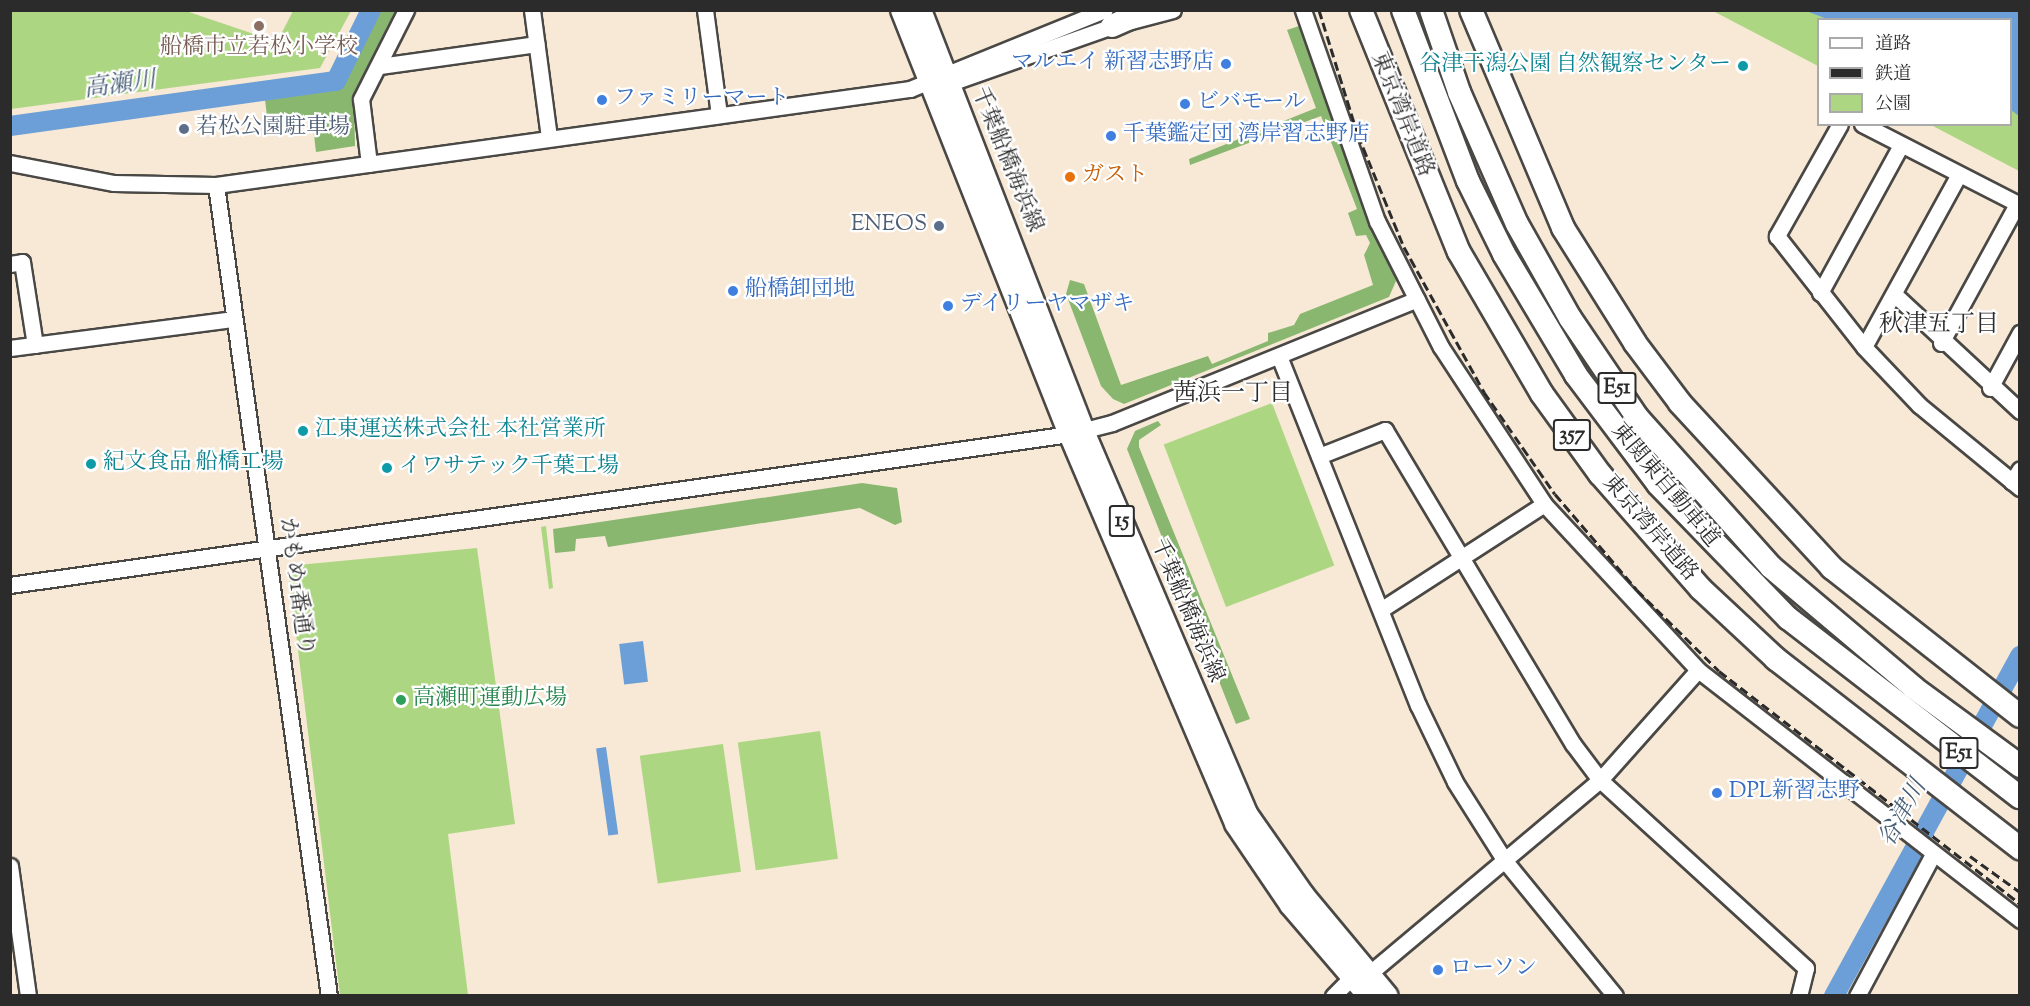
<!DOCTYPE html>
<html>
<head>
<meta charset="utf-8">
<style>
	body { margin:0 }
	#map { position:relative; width:2030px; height:1006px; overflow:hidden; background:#f7e9d6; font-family:"Sorts Mill Goudy","Noto Serif JP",serif }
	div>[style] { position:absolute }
	.green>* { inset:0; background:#add682; transform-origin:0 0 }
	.forest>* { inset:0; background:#8ab770 }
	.water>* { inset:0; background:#6c9fd7; transform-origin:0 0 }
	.river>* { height:20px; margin:-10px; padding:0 10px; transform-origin:10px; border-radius:10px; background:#6c9fd7 }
	.roads { filter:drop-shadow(2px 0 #4a4845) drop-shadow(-2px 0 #4a4845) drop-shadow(0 2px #4a4845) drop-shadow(0 -2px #4a4845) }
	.minor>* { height:15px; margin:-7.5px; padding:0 7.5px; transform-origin:7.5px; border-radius:7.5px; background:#fff }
	.major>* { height:20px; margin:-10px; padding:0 10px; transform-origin:10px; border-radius:10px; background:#fff }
	.highway>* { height:22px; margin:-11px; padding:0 11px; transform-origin:11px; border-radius:11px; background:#fff }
	.rail>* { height:3px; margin-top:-1.5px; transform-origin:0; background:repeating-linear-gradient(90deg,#2b2b2b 0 9px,transparent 0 13.5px) }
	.dots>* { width:16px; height:16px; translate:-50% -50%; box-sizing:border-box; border:3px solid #fff; border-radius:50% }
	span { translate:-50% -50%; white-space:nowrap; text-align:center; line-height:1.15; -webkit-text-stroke:4.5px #fff; paint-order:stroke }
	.shield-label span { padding:2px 4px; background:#fff; border:2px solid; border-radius:4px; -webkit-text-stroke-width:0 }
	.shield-label { font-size:21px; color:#2b2b2b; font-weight:700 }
	.education-label { font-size:22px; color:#785e54 }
	.shop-label { font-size:22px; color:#366cbe }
	.right { translate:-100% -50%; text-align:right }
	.left { translate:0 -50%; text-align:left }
	.culture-label { font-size:22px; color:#0d838f }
	.street-label { font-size:22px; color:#2b2b2b }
	.service-label { font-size:22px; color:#4e5e75 }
	.food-label { font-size:22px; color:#c56008 }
	.leisure-label { font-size:22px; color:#27864d }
	.water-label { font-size:24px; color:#485f78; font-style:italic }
	.neighbourhood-label { font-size:24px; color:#2b2b2b }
	.frame { position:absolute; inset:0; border:12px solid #2b2b2b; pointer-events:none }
	.legend { position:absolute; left:1817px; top:18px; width:195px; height:108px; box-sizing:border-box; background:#fff; border:2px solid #aaa; margin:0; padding:8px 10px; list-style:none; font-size:18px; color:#2b2b2b }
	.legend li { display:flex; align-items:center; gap:12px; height:30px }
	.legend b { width:30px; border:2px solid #aaa }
</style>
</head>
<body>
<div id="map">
	<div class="green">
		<div style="clip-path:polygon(10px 11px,186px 11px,277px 42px,293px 11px,351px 11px,320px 68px,11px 109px)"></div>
		<div style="clip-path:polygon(1713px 11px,2019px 11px,2019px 171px,1931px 125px,2010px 124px,2010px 20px,1818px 20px,1818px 66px)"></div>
		<div style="left:1272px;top:403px;width:174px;height:116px;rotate:69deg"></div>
		<div style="clip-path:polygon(546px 526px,553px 588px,549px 589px,541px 527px)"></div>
		<div style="clip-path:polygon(477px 548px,515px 824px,448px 834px,468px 995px,340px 995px,289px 576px,298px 565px)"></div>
		<div style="left:820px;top:731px;width:129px;height:83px;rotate:82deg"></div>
		<div style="left:723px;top:744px;width:129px;height:84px;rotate:82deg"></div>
	</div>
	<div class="forest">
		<div style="clip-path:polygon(379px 10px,395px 11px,354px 93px,355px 146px,316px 152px,312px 119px,268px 124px,265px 100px,340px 89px)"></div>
		<div style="clip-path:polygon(1299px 26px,1396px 281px,1389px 297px,1124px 404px,1113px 399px,1101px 386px,1066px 294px,1070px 280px,1084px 284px,1121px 385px,1208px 356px,1212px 364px,1268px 341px,1268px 333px,1294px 325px,1300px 314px,1373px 285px,1364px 255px,1370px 243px,1366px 235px,1356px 236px,1348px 213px,1357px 209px,1321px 116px,1190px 165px,1189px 159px,1316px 108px,1287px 30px)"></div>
		<div style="clip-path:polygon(1158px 421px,1161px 425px,1139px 440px,1139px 447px,1250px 719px,1236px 724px,1127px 449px,1135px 431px)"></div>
		<div style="clip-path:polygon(862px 483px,897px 488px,902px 522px,895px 525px,860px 508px,608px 547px,605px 536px,576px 539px,575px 551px,555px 553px,553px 529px)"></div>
	</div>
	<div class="water">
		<div style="clip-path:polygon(1806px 11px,2019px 11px,2019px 116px,2011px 110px,2010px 20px,1830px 20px)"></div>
		<div style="left:643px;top:641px;width:41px;height:24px;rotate:83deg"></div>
		<div style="left:606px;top:747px;width:88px;height:10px;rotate:82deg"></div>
	</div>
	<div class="river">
		<div style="left:10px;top:126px;width:329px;rotate:-7.9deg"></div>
		<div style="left:336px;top:81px;width:79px;rotate:-63.8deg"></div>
		<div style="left:1834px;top:996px;width:388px;rotate:-61.3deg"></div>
	</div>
	<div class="roads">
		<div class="minor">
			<div style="left:532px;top:10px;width:129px;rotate:82.4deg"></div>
			<div style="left:705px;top:10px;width:106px;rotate:82.4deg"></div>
			<div style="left:1303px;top:10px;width:224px;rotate:70.7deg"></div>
			<div style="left:1377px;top:221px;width:141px;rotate:63.1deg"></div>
			<div style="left:1441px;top:347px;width:188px;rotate:56.7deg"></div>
			<div style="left:1544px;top:504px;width:226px;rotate:47.1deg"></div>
			<div style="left:1698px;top:670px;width:408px;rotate:37.8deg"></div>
			<div style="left:380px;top:66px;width:158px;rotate:-8deg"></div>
			<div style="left:942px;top:86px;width:180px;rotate:-19.4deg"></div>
			<div style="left:1112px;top:26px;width:63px;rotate:-14.7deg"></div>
			<div style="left:1840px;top:124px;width:129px;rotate:119.4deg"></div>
			<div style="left:1777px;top:236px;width:141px;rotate:51.9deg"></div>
			<div style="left:1864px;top:347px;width:80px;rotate:46.5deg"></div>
			<div style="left:1919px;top:405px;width:131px;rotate:39.4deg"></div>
			<div style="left:1862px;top:124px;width:178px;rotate:27.1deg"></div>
			<div style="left:10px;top:163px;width:106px;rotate:10.9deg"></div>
			<div style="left:114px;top:183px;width:102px;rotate:1.1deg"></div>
			<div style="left:216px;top:185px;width:701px;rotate:-7.88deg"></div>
			<div style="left:910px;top:89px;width:210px;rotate:-22.1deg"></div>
			<div style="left:369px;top:164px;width:65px;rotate:-97deg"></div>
			<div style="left:361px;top:99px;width:100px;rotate:-63.2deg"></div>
			<div style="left:216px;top:185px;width:819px;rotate:82.07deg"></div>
			<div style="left:10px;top:264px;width:12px;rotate:-9deg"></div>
			<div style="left:22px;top:262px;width:84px;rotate:81.1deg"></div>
			<div style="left:1820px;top:293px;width:169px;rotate:-61.3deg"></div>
			<div style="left:1894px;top:294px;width:172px;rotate:42.9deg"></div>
			<div style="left:1941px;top:343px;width:158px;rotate:-61.3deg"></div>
			<div style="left:1864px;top:347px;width:197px;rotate:-61.2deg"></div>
			<div style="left:10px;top:348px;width:226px;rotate:-7.4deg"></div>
			<div style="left:1279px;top:356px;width:376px;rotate:68.3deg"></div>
			<div style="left:1418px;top:705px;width:85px;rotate:64.3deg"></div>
			<div style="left:1455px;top:782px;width:93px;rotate:57.7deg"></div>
			<div style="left:1505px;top:861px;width:174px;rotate:50.8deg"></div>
			<div style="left:1990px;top:388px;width:63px;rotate:-61.4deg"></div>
			<div style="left:1319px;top:456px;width:71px;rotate:-21.5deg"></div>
			<div style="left:1385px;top:430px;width:366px;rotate:59.1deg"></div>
			<div style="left:1573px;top:744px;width:45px;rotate:53.1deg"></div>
			<div style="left:1600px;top:780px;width:279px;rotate:42.4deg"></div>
			<div style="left:1806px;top:968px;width:29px;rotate:104deg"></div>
			<div style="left:2012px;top:482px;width:15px;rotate:-58deg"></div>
			<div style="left:10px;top:585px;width:1070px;rotate:-8.11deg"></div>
			<div style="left:1069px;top:434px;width:44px;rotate:-14.3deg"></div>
			<div style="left:1112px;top:423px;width:329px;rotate:-22.1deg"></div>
			<div style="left:1382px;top:609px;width:193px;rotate:-32.9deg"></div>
			<div style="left:10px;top:866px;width:131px;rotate:82.1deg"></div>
			<div style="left:1333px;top:996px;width:27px;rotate:-45deg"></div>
			<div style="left:1352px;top:977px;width:18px;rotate:-13deg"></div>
			<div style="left:1370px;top:973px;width:300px;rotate:-40deg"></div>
			<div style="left:1600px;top:780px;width:147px;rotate:-48.3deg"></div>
			<div style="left:1857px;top:996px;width:161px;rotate:-61.8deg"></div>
		</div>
		<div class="major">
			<div style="left:901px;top:10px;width:456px;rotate:68.4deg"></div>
			<div style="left:1069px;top:434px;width:424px;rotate:66.9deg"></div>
			<div style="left:1235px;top:824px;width:98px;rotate:55.8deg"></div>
			<div style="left:1290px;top:905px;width:120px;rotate:49.4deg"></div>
			<div style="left:921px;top:10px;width:451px;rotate:68.8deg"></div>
			<div style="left:1084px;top:431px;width:418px;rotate:66.9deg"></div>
			<div style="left:1248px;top:815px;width:98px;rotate:55deg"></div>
			<div style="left:1304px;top:895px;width:131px;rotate:50.3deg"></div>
		</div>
		<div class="highway">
			<div style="left:1361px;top:10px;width:261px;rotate:68deg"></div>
			<div style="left:1459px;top:252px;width:164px;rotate:59.7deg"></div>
			<div style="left:1542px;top:394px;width:99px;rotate:54.1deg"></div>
			<div style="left:1600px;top:474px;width:153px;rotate:48.7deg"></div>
			<div style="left:1701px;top:589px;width:103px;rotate:43deg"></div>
			<div style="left:1776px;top:659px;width:309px;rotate:37.8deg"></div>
			<div style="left:1403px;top:10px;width:183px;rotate:69.2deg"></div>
			<div style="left:1468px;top:181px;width:81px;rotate:63.7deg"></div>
			<div style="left:1504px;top:254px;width:141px;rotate:59.2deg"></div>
			<div style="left:1576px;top:375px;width:136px;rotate:53deg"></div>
			<div style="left:1658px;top:484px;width:187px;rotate:45.9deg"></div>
			<div style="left:1788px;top:618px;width:293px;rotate:37.7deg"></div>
			<div style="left:1431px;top:10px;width:87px;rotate:71.1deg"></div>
			<div style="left:1459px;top:92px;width:144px;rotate:66.3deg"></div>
			<div style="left:1517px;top:224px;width:108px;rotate:60.6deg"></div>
			<div style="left:1570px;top:318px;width:120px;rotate:55.9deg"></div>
			<div style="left:1637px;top:417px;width:201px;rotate:48.2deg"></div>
			<div style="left:1771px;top:567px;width:187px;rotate:40.2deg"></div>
			<div style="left:1914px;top:688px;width:132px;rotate:36.3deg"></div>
			<div style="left:1471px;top:10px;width:237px;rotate:67.1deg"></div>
			<div style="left:1563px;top:228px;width:136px;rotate:57.9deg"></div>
			<div style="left:1635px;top:343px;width:75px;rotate:53.1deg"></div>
			<div style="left:1680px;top:403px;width:224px;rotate:47.3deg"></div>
			<div style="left:1832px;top:568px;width:239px;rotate:38.2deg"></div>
			<div style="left:1112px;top:26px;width:39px;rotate:-24deg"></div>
		</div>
	</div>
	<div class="rail">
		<div style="left:1319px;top:10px;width:131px;rotate:72.7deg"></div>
		<div style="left:1358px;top:135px;width:121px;rotate:67.7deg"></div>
		<div style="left:1404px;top:247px;width:166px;rotate:61.1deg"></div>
		<div style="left:1484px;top:392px;width:124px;rotate:55.2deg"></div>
		<div style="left:1555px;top:494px;width:126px;rotate:49.5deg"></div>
		<div style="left:1637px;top:590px;width:115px;rotate:44.6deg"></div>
		<div style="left:1719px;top:671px;width:381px;rotate:37.7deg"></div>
		<div style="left:1970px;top:856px;width:62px;rotate:35.8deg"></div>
	</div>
	<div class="dots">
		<div style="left:259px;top:26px;background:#8d6e63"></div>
		<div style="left:1226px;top:64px;background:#3f7fe0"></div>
		<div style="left:1743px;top:66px;background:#0f9aa8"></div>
		<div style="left:602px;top:100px;background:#3f7fe0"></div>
		<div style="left:1185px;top:104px;background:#3f7fe0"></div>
		<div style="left:184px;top:129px;background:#5c6f8a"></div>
		<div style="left:1111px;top:136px;background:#3f7fe0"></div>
		<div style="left:1070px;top:177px;background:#e8710a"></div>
		<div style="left:939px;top:226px;background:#5c6f8a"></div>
		<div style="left:733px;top:291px;background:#3f7fe0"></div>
		<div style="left:948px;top:306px;background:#3f7fe0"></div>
		<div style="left:303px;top:431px;background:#0f9aa8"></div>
		<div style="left:91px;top:464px;background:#0f9aa8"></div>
		<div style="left:387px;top:468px;background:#0f9aa8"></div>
		<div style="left:401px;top:700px;background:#2e9e5b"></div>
		<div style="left:1717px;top:793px;background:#3f7fe0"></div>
		<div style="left:1438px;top:970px;background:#3f7fe0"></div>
	</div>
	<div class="shield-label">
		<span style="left:1617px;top:388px">E51</span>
		<span style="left:1572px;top:435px">357</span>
		<span style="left:1122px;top:521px">15</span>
		<span style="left:1959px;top:753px">E51</span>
	</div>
	<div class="education-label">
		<span style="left:259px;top:49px">船橋市立若松小学校</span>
	</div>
	<div class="shop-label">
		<span class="right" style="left:1214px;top:64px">マルエイ 新習志野店</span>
		<span class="left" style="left:614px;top:100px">ファミリーマート</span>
		<span class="left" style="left:1197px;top:104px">ビバモール</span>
		<span class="left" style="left:1123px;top:136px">千葉鑑定団 湾岸習志野店</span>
		<span class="left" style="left:745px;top:291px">船橋卸団地</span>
		<span class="left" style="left:960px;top:306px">デイリーヤマザキ</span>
		<span class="left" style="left:1729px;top:793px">DPL新習志野</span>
		<span class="left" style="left:1450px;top:970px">ローソン</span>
	</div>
	<div class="culture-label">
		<span class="right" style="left:1731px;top:66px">谷津干潟公園 自然観察センター</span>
		<span class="left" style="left:315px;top:431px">江東運送株式会社 本社営業所</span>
		<span class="left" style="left:103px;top:464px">紀文食品 船橋工場</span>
		<span class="left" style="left:399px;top:468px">イワサテック千葉工場</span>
	</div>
	<div class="street-label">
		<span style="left:1401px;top:115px;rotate:68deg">東京湾岸道路</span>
		<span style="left:1006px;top:160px;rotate:68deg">千葉船橋海浜線</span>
		<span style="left:1664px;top:486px;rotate:50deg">東関東自動車道</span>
		<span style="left:1649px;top:529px;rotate:49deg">東京湾岸道路</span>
		<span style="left:295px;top:587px;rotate:82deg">かもめ1番通り</span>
		<span style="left:1186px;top:611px;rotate:67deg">千葉船橋海浜線</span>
	</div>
	<div class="service-label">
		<span class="left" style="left:196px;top:129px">若松公園駐車場</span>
		<span class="right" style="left:927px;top:226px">ENEOS</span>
	</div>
	<div class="food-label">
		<span class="left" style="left:1082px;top:177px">ガスト</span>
	</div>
	<div class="leisure-label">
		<span class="left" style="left:413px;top:700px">高瀬町運動広場</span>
	</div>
	<div class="water-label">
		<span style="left:120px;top:86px;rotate:-8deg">高瀬川</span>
		<span style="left:1904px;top:814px;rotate:-61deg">谷津川</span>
	</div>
	<div class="neighbourhood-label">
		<span style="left:1939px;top:326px">秋津五丁目</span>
		<span style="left:1233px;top:395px">茜浜一丁目</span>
	</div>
	<div class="frame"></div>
	<ul class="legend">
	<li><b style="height:8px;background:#fff"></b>道路</li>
	<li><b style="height:8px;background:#2b2b2b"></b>鉄道</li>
	<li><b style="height:16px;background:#add682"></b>公園</li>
	</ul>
</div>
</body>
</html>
